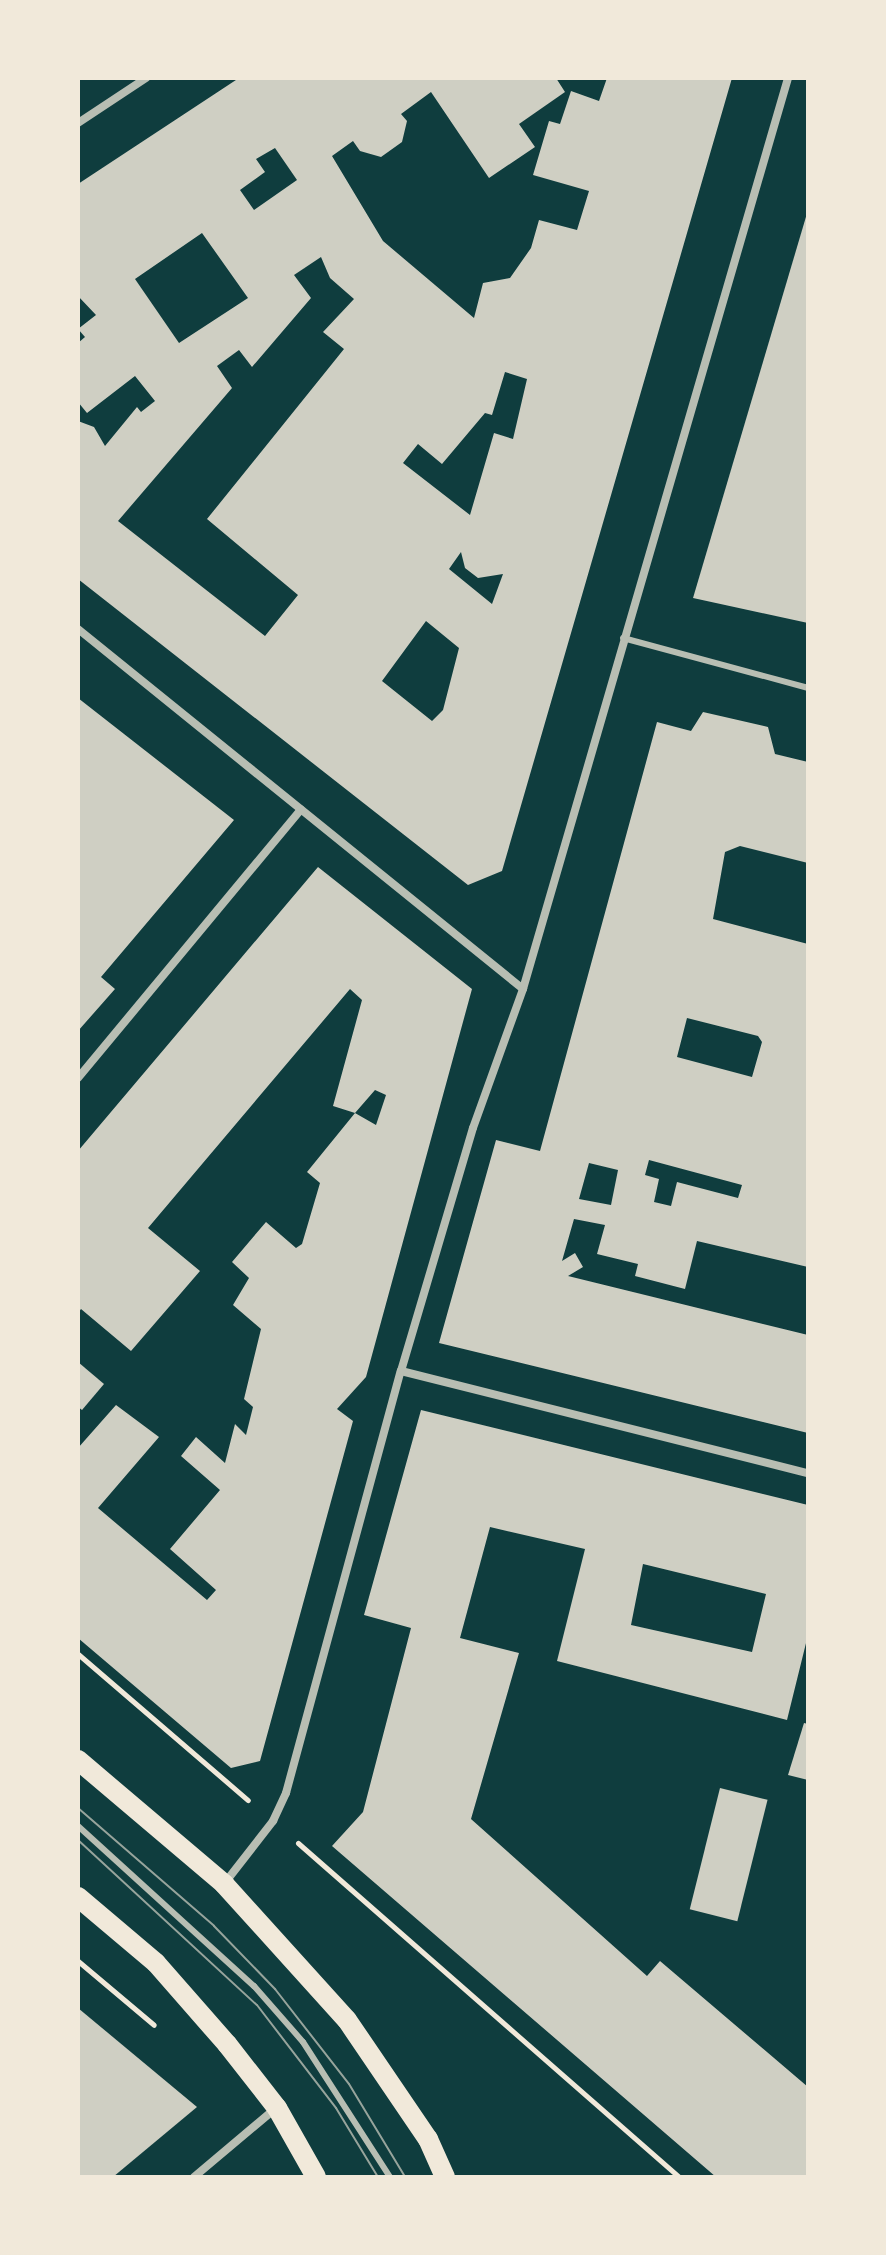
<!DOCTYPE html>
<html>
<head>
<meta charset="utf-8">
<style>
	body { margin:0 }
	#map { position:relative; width:886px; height:2255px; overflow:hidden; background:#0f3d3e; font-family:Commissioner,sans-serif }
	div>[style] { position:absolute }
	.building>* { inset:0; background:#cfcfc3; transform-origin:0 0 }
	.path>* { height:5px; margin:-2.5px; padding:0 2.5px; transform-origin:2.5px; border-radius:2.5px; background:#f1e9da }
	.service>* { height:6px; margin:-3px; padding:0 3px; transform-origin:3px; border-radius:3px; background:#b8beb3 }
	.minor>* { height:8px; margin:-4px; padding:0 4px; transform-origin:4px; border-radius:4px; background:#b8beb3 }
	.primary>* { height:20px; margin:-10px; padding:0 10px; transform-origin:10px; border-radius:10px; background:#f1e9da }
	.tram>* { height:2px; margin:-1px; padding:0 1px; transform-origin:1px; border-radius:1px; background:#97a49c }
	span { translate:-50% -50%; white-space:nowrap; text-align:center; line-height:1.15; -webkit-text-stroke:8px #f1e9da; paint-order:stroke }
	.frame { position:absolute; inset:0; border:80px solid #f1e9da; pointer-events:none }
</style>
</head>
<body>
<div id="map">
	<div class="building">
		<div style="clip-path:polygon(evenodd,239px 78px,556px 78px,565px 92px,519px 124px,535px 147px,489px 178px,431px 92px,401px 114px,407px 121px,402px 142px,381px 157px,360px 151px,353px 141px,332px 156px,383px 241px,474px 318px,483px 283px,510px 278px,531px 248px,539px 220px,577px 230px,589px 191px,533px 175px,549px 121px,560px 124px,571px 91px,599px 101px,607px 78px,732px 78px,502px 871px,468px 885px,78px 579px,78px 421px,94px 427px,105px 446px,137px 407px,141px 412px,155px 401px,135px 376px,87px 413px,78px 402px,78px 343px,85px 337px,78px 329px,96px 315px,78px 296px,78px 184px,239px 78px,275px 148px,297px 180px,254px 210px,240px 190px,265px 172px,256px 159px,275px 148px,239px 78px,202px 233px,248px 298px,179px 343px,135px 279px,202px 233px,239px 78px,321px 257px,330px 278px,354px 299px,323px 332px,344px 349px,207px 519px,298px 595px,265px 636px,118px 521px,232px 388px,217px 366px,239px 350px,252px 367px,311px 298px,294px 275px,321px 257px,239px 78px,505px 372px,527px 379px,513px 439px,494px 433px,470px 515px,403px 463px,418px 444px,442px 464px,485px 413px,492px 415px,505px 372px,239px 78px,461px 552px,465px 568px,478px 578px,503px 574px,492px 604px,449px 569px,461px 552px,239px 78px,426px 621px,459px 648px,443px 710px,432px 721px,382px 681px,426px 621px)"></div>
		<div style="clip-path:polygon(808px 210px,808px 623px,693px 598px)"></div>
		<div style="clip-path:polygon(78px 698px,234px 820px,101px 977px,115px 989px,78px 1031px)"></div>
		<div style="clip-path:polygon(evenodd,703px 712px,768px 727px,775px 754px,808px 762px,808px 863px,740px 846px,725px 852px,713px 919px,808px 944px,808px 1267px,697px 1241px,685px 1289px,635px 1276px,638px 1264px,597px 1254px,605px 1225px,574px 1219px,562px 1261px,575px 1253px,583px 1267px,568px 1276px,808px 1335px,808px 1433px,439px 1343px,496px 1140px,540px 1151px,657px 722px,691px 731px,703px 712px,687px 1018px,758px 1036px,762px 1042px,752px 1077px,677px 1057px,687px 1018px,703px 712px,649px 1160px,742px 1185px,738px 1198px,677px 1182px,671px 1206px,654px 1202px,659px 1179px,645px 1175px,649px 1160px,703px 712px,589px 1163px,618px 1170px,611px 1205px,579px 1199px,589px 1163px)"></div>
		<div style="clip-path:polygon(evenodd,318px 867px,472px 989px,366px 1377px,337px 1409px,353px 1421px,260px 1761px,231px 1768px,78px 1638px,78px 1448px,116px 1405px,159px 1437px,98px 1508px,207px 1600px,216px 1590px,170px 1549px,220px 1490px,181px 1456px,196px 1437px,225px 1463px,235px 1424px,246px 1435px,253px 1407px,244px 1399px,261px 1329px,233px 1305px,249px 1278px,232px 1262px,266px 1222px,296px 1248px,302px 1244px,320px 1183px,307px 1172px,355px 1113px,333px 1106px,362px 1000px,350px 989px,148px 1228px,200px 1271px,131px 1351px,81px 1309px,78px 1313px,78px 1151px,318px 867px,375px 1090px,386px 1095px,376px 1125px,355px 1113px,375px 1090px)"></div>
		<div style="clip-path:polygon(78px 1362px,104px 1384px,82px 1410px,78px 1407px)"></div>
		<div style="clip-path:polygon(evenodd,421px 1410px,808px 1505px,808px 1635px,787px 1720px,557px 1661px,585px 1549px,490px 1527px,460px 1638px,519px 1653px,471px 1819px,647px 1976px,660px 1961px,808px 2087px,808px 2177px,716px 2177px,332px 1846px,363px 1812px,411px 1628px,364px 1615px,421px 1410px,643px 1564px,766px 1594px,752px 1652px,631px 1625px,643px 1564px)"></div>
		<div style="clip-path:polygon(804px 1723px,808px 1724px,808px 1780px,788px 1775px)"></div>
		<div style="left:720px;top:1788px;width:49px;height:125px;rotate:14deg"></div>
		<div style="clip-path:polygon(78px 2008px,197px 2107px,113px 2177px,78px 2177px)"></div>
	</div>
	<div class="path">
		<div style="left:78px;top:1654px;width:224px;rotate:40.7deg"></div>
		<div style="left:298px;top:1843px;width:507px;rotate:41.24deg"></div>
		<div style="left:78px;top:1961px;width:99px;rotate:40.1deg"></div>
	</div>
	<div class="service">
		<div style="left:623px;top:638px;width:192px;rotate:15.1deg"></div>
		<div style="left:78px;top:1826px;width:238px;rotate:42.3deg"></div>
		<div style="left:254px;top:1986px;width:74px;rotate:48.8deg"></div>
		<div style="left:303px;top:2042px;width:161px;rotate:57.2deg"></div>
	</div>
	<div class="minor">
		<div style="left:78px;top:123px;width:82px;rotate:-33.5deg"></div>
		<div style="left:78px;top:629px;width:572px;rotate:38.97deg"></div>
		<div style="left:78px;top:1078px;width:349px;rotate:-50.3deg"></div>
		<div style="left:401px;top:1371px;width:420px;rotate:14.1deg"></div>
		<div style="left:224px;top:1884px;width:80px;rotate:-52.1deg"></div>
		<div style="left:273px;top:1821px;width:31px;rotate:-65deg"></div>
		<div style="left:286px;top:1793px;width:437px;rotate:-74.8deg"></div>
		<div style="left:401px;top:1371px;width:253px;rotate:-73.5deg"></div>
		<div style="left:473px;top:1128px;width:148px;rotate:-70.2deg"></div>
		<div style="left:523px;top:989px;width:949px;rotate:-73.78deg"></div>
		<div style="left:194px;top:2177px;width:107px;rotate:-40.1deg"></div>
	</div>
	<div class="primary">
		<div style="left:78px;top:1760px;width:192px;rotate:40.3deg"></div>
		<div style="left:224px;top:1884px;width:183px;rotate:47.9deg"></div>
		<div style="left:347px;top:2020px;width:144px;rotate:55.8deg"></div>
		<div style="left:428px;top:2139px;width:42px;rotate:65.9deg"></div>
		<div style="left:78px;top:1897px;width:102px;rotate:40.2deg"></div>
		<div style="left:156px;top:1963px;width:108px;rotate:48.8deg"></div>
		<div style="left:227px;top:2044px;width:81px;rotate:52deg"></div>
		<div style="left:277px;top:2108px;width:79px;rotate:60.5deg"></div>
	</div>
	<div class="tram">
		<div style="left:78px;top:1808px;width:180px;rotate:40.9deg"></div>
		<div style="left:214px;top:1926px;width:88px;rotate:45.9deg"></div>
		<div style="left:275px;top:1989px;width:120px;rotate:52.1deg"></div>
		<div style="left:349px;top:2084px;width:109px;rotate:58.9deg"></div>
		<div style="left:78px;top:1840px;width:243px;rotate:42.7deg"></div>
		<div style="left:257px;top:2005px;width:130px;rotate:52.5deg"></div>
		<div style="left:336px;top:2108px;width:81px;rotate:58.7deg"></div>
	</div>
	<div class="frame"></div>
</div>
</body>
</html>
